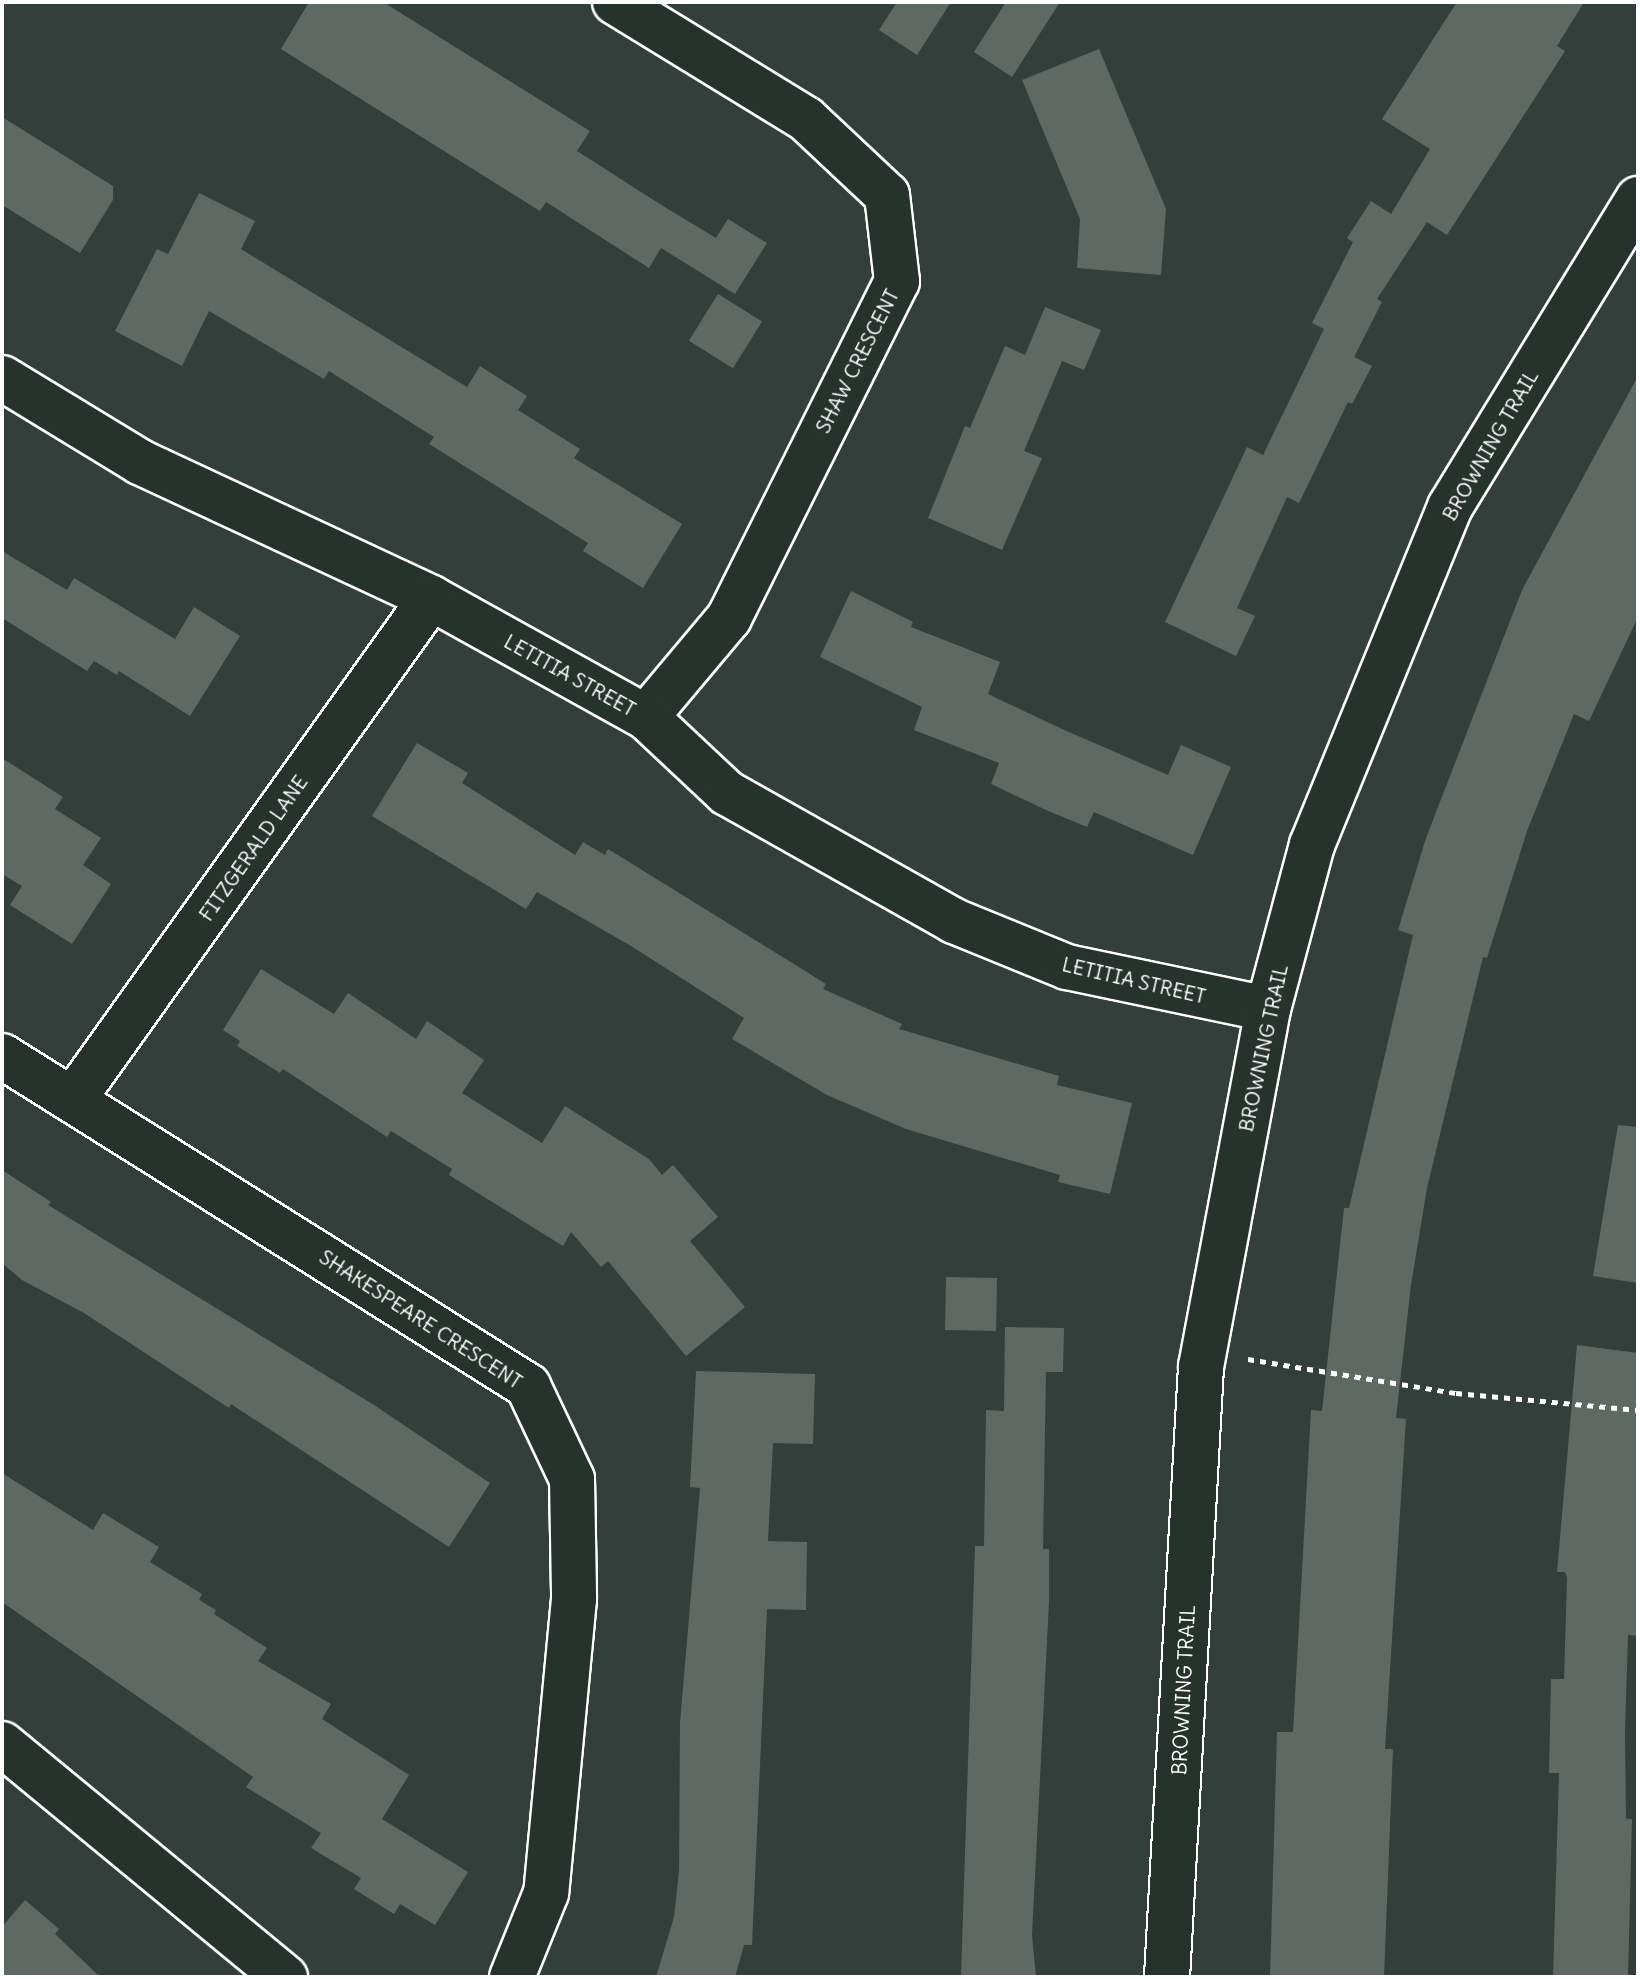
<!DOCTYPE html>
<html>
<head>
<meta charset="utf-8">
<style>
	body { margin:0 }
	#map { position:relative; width:1640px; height:1979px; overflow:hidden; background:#333f3a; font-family:Delius,sans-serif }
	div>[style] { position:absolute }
	.building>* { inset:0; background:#5f6964; transform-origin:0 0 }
	.path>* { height:5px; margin-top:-2.5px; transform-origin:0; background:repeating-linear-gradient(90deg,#fff 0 6px,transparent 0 12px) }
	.roads { filter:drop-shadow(2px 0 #fff) drop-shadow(-2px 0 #fff) drop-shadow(0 2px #fff) drop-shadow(0 -2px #fff) }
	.minor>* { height:44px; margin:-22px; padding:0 22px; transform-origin:22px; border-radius:22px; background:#26332d }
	span { translate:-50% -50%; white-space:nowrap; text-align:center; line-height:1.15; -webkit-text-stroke:8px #26332d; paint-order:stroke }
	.street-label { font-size:20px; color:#fff }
	.frame { position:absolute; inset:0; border:4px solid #fff; pointer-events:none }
</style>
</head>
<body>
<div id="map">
	<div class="building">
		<div style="clip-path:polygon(309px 2px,383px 2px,590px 131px,577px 151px,663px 206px,716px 238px,728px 219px,767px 243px,735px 294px,661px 248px,649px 268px,546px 202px,540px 211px,281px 49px)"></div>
		<div style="clip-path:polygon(897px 2px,951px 2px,917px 55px,879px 30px)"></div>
		<div style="clip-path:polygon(1006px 2px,1060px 2px,1012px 77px,974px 52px)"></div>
		<div style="clip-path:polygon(1457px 2px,1584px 2px,1557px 46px,1565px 51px,1447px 235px,1427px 222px,1377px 299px,1382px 302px,1354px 357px,1372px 366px,1352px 404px,1348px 402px,1299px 503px,1287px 497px,1237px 608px,1255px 616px,1236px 656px,1165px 622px,1247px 447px,1263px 455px,1324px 329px,1312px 323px,1353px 242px,1347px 238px,1371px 201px,1391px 214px,1430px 149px,1382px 119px)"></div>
		<div style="clip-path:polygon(1099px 49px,1166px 209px,1161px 275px,1077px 268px,1080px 219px,1022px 80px)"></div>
		<div style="clip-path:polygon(2px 117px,113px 186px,113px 200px,80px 253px,2px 205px)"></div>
		<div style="clip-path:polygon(199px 193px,255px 221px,241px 249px,467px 387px,480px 366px,527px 396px,518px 410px,580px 449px,574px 458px,682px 524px,643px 588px,583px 551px,588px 543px,429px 444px,434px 437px,329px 371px,324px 379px,209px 311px,182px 366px,115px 331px,157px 249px,168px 254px)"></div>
		<div style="left:718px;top:294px;width:52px;height:55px;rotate:32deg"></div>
		<div style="clip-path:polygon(1045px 307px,1101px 330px,1084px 370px,1062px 361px,1024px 451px,1042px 458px,1002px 550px,928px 518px,965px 426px,970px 428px,1005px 346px,1025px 355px)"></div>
		<div style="clip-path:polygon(1638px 376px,1638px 617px,1589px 721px,1574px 714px,1527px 831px,1487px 958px,1483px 957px,1427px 1188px,1411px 1285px,1396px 1418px,1406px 1419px,1385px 1749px,1393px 1749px,1384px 1977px,1270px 1977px,1277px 1732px,1293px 1732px,1311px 1410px,1322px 1411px,1344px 1208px,1349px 1208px,1413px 935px,1398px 930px,1426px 838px,1522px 590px)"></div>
		<div style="clip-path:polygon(2px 551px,67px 590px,74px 578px,175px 639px,194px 607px,240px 636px,190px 716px,119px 671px,117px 675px,94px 661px,87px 671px,2px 618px)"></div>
		<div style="clip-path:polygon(851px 591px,913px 622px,911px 627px,1000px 662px,988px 694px,1062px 729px,1168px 775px,1181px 745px,1231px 767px,1193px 855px,1094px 812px,1087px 827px,1046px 810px,991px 784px,999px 763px,914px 730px,922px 707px,820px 657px)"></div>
		<div style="clip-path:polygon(417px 743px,468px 773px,462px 783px,575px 855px,583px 842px,605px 855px,608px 849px,826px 984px,823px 989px,902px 1024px,899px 1029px,1059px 1076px,1057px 1085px,1132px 1103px,1110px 1194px,1058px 1182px,1060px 1175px,906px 1129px,827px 1095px,732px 1039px,744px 1018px,631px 946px,537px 892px,526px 909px,372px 816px)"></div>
		<div style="clip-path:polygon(2px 758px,63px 797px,55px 809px,101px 838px,83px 865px,111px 884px,72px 944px,10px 905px,22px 886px,2px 874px)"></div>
		<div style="clip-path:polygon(261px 969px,334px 1014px,348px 993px,416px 1039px,427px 1021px,484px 1060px,462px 1093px,542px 1143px,565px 1106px,649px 1159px,662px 1175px,673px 1165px,718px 1217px,690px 1241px,745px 1307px,686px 1356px,608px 1261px,601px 1267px,571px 1232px,563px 1246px,449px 1175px,452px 1169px,391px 1131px,387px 1137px,283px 1069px,280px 1073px,237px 1046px,240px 1041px,223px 1030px)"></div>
		<div style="clip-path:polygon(1618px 1125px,1638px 1127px,1638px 1283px,1593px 1276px)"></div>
		<div style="clip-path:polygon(2px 1170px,51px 1202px,48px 1205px,374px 1405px,490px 1483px,449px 1547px,231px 1404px,229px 1408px,84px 1313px,22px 1280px,2px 1263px)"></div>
		<div style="left:946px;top:1277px;width:51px;height:53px;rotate:1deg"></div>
		<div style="clip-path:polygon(1005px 1327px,1064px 1328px,1063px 1372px,1046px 1372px,1043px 1549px,1049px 1549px,1049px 1602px,1032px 1935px,1036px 1977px,961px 1977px,975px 1546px,984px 1546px,986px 1410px,1004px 1411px)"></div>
		<div style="clip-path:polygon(1577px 1345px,1638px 1353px,1638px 1636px,1628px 1635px,1625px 1733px,1626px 1819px,1632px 1819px,1628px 1977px,1553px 1977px,1559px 1773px,1549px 1773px,1551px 1679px,1564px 1679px,1567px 1578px,1565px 1572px,1557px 1572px)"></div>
		<div style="clip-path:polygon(696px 1371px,815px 1374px,813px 1444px,773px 1443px,768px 1541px,807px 1542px,806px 1610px,767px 1609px,752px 1945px,744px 1945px,735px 1977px,656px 1977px,674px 1917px,679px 1871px,680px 1723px,700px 1488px,690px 1487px)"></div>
		<div style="clip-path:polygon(2px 1473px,93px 1530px,103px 1513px,159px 1547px,150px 1562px,202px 1594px,199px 1600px,216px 1610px,214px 1614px,267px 1648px,258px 1661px,331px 1704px,322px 1719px,409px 1775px,382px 1819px,468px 1872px,435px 1925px,400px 1904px,394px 1914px,354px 1889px,361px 1878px,311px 1848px,321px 1833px,246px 1787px,253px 1777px,2px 1602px)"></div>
		<div style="clip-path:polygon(25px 1900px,59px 1929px,55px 1934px,100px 1977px,2px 1977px,2px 1927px)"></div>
	</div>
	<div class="path">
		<div style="left:1248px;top:1359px;width:211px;rotate:9.3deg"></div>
		<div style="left:1456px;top:1393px;width:183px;rotate:5.3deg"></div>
	</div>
	<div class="roads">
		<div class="minor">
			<div style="left:615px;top:2px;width:224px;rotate:31.5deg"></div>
			<div style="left:806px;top:119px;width:111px;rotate:43.2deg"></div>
			<div style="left:887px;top:195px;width:87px;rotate:83.4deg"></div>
			<div style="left:897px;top:281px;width:377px;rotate:116.5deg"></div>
			<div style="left:729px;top:618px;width:129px;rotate:130deg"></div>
			<div style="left:2px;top:378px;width:162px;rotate:31.3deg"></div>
			<div style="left:140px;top:462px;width:321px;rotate:25deg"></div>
			<div style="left:431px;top:598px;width:246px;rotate:29deg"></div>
			<div style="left:646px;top:717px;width:111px;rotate:43.2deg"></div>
			<div style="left:727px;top:793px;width:261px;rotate:29.4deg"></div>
			<div style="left:954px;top:921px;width:122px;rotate:22.2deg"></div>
			<div style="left:1067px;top:967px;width:205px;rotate:11.8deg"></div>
			<div style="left:2px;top:1056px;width:621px;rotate:32.1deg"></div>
			<div style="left:528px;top:1386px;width:103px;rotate:64.7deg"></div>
			<div style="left:572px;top:1479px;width:120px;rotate:89deg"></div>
			<div style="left:574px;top:1599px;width:295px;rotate:95.4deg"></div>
			<div style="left:546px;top:1893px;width:91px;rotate:112deg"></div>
			<div style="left:74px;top:1098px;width:614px;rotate:-54.47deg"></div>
			<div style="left:2px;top:1744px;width:367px;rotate:39.5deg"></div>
			<div style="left:1167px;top:1977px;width:611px;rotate:-86.81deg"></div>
			<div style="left:1201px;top:1367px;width:364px;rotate:-79.4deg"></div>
			<div style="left:1268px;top:1009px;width:170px;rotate:-75deg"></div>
			<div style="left:1312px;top:845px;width:365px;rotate:-67.8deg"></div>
			<div style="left:1450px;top:507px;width:361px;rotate:-58.6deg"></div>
		</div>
	</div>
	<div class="street-label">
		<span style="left:857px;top:361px;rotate:-63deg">SHAW CRESCENT</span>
		<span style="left:1490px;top:445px;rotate:-60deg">BROWNING TRAIL</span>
		<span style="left:570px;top:675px;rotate:29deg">LETITIA STREET</span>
		<span style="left:253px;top:848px;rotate:-55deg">FITZGERALD LANE</span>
		<span style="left:1134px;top:980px;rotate:13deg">LETITIA STREET</span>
		<span style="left:1263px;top:1048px;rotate:-78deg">BROWNING TRAIL</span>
		<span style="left:421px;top:1319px;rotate:33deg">SHAKESPEARE CRESCENT</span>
		<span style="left:1183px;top:1690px;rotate:-87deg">BROWNING TRAIL</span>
	</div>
	<div class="frame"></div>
</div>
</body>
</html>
